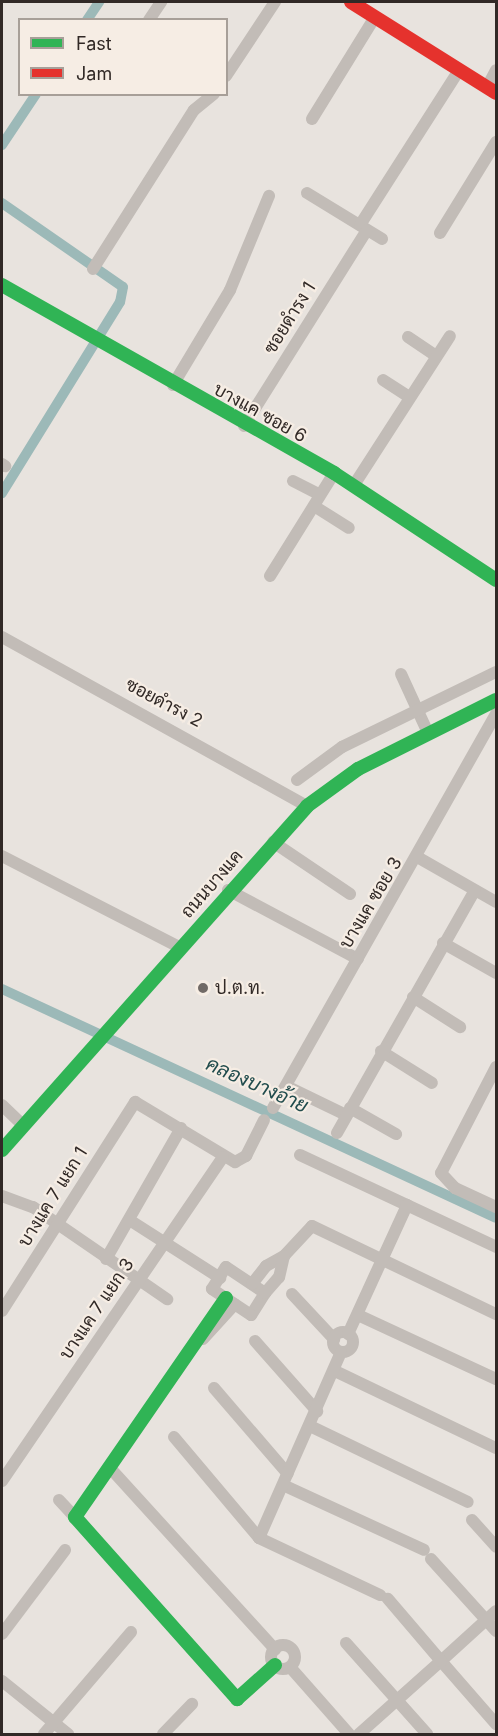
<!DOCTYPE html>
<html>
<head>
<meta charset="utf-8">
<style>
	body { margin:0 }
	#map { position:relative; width:498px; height:1736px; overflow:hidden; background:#e8e3de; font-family:Inter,Sarabun,sans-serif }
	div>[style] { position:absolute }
	.canal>* { height:10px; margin:-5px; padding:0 5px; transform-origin:5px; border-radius:5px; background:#9cb9b8 }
	.street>* { height:12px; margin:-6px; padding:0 6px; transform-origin:6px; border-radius:6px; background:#c2bcb7 }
	.street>.ring { margin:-6px; padding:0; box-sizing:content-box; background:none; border:12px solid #c2bcb7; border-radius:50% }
	.fast>* { height:14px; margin:-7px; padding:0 7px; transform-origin:7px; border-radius:7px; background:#30b455 }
	.jam>* { height:14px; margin:-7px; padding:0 7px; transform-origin:7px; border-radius:7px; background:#e5322d }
	.dots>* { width:16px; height:16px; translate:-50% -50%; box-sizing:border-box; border:3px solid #f6ede4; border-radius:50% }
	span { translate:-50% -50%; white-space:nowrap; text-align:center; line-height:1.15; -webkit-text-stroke:4.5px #f6ede4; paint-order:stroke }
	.street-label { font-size:18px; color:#312926 }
	.poi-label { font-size:18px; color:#312926 }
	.left { translate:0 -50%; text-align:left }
	.water-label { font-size:20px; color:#214c4d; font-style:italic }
	.frame { position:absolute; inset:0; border:3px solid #312926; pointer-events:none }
	.legend { position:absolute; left:18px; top:18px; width:210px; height:78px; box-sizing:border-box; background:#f6ede4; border:2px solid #a79f98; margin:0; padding:8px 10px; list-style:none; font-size:18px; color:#312926 }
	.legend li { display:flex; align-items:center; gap:12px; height:30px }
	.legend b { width:30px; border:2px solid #a79f98 }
</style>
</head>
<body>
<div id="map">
	<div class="canal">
		<div style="left:87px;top:20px;width:22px;rotate:-56deg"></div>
		<div style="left:2px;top:145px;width:61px;rotate:-56.3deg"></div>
		<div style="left:2px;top:203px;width:147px;rotate:34.8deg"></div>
		<div style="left:123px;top:287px;width:15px;rotate:101deg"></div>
		<div style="left:120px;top:302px;width:225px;rotate:121.7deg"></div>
		<div style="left:2px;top:989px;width:544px;rotate:24.87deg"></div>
	</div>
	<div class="street">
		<div style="left:149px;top:20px;width:22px;rotate:-56deg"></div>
		<div style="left:226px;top:76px;width:89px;rotate:-56.5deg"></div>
		<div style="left:487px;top:87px;width:19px;rotate:-62deg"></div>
		<div style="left:312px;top:119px;width:120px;rotate:-58.3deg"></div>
		<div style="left:307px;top:193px;width:88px;rotate:31.5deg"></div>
		<div style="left:360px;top:225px;width:184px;rotate:-57.4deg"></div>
		<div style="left:440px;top:233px;width:107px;rotate:-58.4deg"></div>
		<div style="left:93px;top:269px;width:188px;rotate:-57.6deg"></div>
		<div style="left:194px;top:110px;width:26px;rotate:-39deg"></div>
		<div style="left:408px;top:337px;width:34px;rotate:34deg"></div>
		<div style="left:383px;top:380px;width:31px;rotate:33deg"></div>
		<div style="left:173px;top:385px;width:111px;rotate:-59deg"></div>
		<div style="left:230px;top:290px;width:102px;rotate:-67.5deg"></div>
		<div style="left:244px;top:426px;width:231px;rotate:-57.9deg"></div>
		<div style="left:2px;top:464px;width:4px;rotate:34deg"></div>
		<div style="left:293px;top:481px;width:30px;rotate:27deg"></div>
		<div style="left:354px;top:485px;width:177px;rotate:-57.2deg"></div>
		<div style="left:314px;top:506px;width:41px;rotate:32.2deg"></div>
		<div style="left:270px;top:576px;width:121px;rotate:-58.1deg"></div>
		<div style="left:2px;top:637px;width:349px;rotate:29deg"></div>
		<div style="left:401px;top:674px;width:65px;rotate:65.4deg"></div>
		<div style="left:297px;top:780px;width:56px;rotate:-36.3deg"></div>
		<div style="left:342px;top:747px;width:171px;rotate:-26deg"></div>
		<div style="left:273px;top:842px;width:93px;rotate:34deg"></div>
		<div style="left:2px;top:856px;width:201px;rotate:27.2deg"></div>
		<div style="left:419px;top:858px;width:89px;rotate:29.7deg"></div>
		<div style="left:228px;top:890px;width:147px;rotate:28deg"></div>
		<div style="left:443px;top:943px;width:61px;rotate:29.5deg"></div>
		<div style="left:413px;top:997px;width:56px;rotate:32.6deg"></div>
		<div style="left:381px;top:1051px;width:60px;rotate:32.1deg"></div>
		<div style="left:496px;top:1067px;width:119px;rotate:117.4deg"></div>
		<div style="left:441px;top:1173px;width:21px;rotate:47deg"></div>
		<div style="left:455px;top:1188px;width:45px;rotate:24.9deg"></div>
		<div style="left:286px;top:1086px;width:67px;rotate:25.8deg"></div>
		<div style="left:2px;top:1105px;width:29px;rotate:44deg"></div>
		<div style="left:273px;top:1108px;width:453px;rotate:-60.5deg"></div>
		<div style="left:350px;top:1108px;width:53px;rotate:29.5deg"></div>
		<div style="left:337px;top:1133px;width:279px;rotate:-60.4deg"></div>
		<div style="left:300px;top:1155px;width:217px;rotate:25.1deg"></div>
		<div style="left:2px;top:1196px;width:33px;rotate:20deg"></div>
		<div style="left:33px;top:1207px;width:163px;rotate:34.5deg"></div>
		<div style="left:131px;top:1221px;width:106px;rotate:32.6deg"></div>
		<div style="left:284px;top:1256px;width:41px;rotate:-47deg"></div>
		<div style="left:312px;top:1226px;width:204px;rotate:25.6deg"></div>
		<div style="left:106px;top:1259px;width:151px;rotate:-60.2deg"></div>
		<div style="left:226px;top:1267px;width:47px;rotate:33.7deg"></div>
		<div style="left:265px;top:1293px;width:26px;rotate:122deg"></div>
		<div style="left:251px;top:1315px;width:47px;rotate:-146.3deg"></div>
		<div style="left:212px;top:1289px;width:26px;rotate:-58deg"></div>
		<div style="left:252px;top:1284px;width:23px;rotate:-52deg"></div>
		<div style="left:266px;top:1266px;width:21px;rotate:-29deg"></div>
		<div style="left:284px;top:1256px;width:22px;rotate:103deg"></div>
		<div style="left:279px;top:1277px;width:21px;rotate:131deg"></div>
		<div style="left:292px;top:1294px;width:62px;rotate:47deg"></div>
		<div style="left:2px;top:1311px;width:248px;rotate:-57.5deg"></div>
		<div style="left:135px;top:1102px;width:117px;rotate:31deg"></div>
		<div style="left:235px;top:1162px;width:13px;rotate:-29deg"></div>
		<div style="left:246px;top:1156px;width:40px;rotate:-63.4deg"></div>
		<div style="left:358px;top:1315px;width:152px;rotate:24.9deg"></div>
		<div class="ring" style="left:333px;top:1332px;width:8px;height:8px"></div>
		<div style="left:348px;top:1334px;width:142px;rotate:-65.4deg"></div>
		<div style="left:203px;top:1339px;width:47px;rotate:-47.6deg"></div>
		<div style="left:255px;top:1341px;width:94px;rotate:48.5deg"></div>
		<div style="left:335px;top:1371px;width:178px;rotate:25.6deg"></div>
		<div style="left:214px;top:1388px;width:113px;rotate:49.3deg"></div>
		<div style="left:310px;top:1426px;width:175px;rotate:25.7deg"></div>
		<div style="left:174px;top:1437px;width:132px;rotate:49.9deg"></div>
		<div style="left:259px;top:1538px;width:134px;rotate:25.2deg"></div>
		<div style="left:111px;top:1469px;width:244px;rotate:47.7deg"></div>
		<div style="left:2px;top:1481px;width:392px;rotate:-55.7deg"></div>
		<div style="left:283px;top:1485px;width:155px;rotate:24.7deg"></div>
		<div style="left:59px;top:1500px;width:23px;rotate:47deg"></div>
		<div style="left:472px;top:1520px;width:36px;rotate:48deg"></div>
		<div style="left:259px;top:1538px;width:203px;rotate:-66.2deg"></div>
		<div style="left:431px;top:1559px;width:97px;rotate:47.9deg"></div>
		<div style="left:496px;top:1611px;width:74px;rotate:137.7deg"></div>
		<div style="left:441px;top:1661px;width:84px;rotate:48.9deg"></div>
		<div style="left:2px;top:1634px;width:105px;rotate:-53.1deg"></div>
		<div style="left:346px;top:1643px;width:122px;rotate:48.3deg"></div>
		<div class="ring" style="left:271px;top:1645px;width:12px;height:12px"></div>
		<div style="left:290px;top:1667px;width:89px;rotate:48.6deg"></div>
		<div style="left:2px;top:1681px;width:85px;rotate:38.8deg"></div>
		<div style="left:44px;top:1734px;width:134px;rotate:-49.5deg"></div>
		<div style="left:163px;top:1734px;width:42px;rotate:-46deg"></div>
		<div style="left:359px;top:1734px;width:110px;rotate:-41.7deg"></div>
		<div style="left:441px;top:1661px;width:82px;rotate:-130.5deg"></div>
	</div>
	<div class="fast">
		<div style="left:2px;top:285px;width:382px;rotate:29.5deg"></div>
		<div style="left:334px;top:473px;width:194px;rotate:33.4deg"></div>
		<div style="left:2px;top:1150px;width:460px;rotate:-48.4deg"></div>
		<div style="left:307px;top:806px;width:63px;rotate:-36deg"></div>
		<div style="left:358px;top:769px;width:154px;rotate:-26.6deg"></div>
		<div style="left:226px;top:1298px;width:266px;rotate:124.6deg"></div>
		<div style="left:75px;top:1517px;width:244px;rotate:48.3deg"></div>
		<div style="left:237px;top:1699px;width:51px;rotate:-41.8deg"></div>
	</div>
	<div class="jam">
		<div style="left:351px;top:2px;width:171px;rotate:32.1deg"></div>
	</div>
	<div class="dots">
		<div style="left:203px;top:988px;background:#716a66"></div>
	</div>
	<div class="street-label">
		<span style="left:290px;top:318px;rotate:-58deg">ซอยดำรง 1</span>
		<span style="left:260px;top:413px;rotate:29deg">บางแค ซอย 6</span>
		<span style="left:164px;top:703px;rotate:28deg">ซอยดำรง 2</span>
		<span style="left:212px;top:884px;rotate:-49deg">ถนนบางแค</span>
		<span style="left:371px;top:903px;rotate:-59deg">บางแค ซอย 3</span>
		<span style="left:53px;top:1197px;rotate:-58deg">บางแค 7 แยก 1</span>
		<span style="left:97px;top:1309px;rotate:-56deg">บางแค 7 แยก 3</span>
	</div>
	<div class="poi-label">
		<span class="left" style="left:215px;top:988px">ป.ต.ท.</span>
	</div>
	<div class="water-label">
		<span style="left:257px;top:1085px;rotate:24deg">คลองบางอ้าย</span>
	</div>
	<div class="frame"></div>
	<ul class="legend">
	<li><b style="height:8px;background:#30b455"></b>Fast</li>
	<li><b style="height:8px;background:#e5322d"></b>Jam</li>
	</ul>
</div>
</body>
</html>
